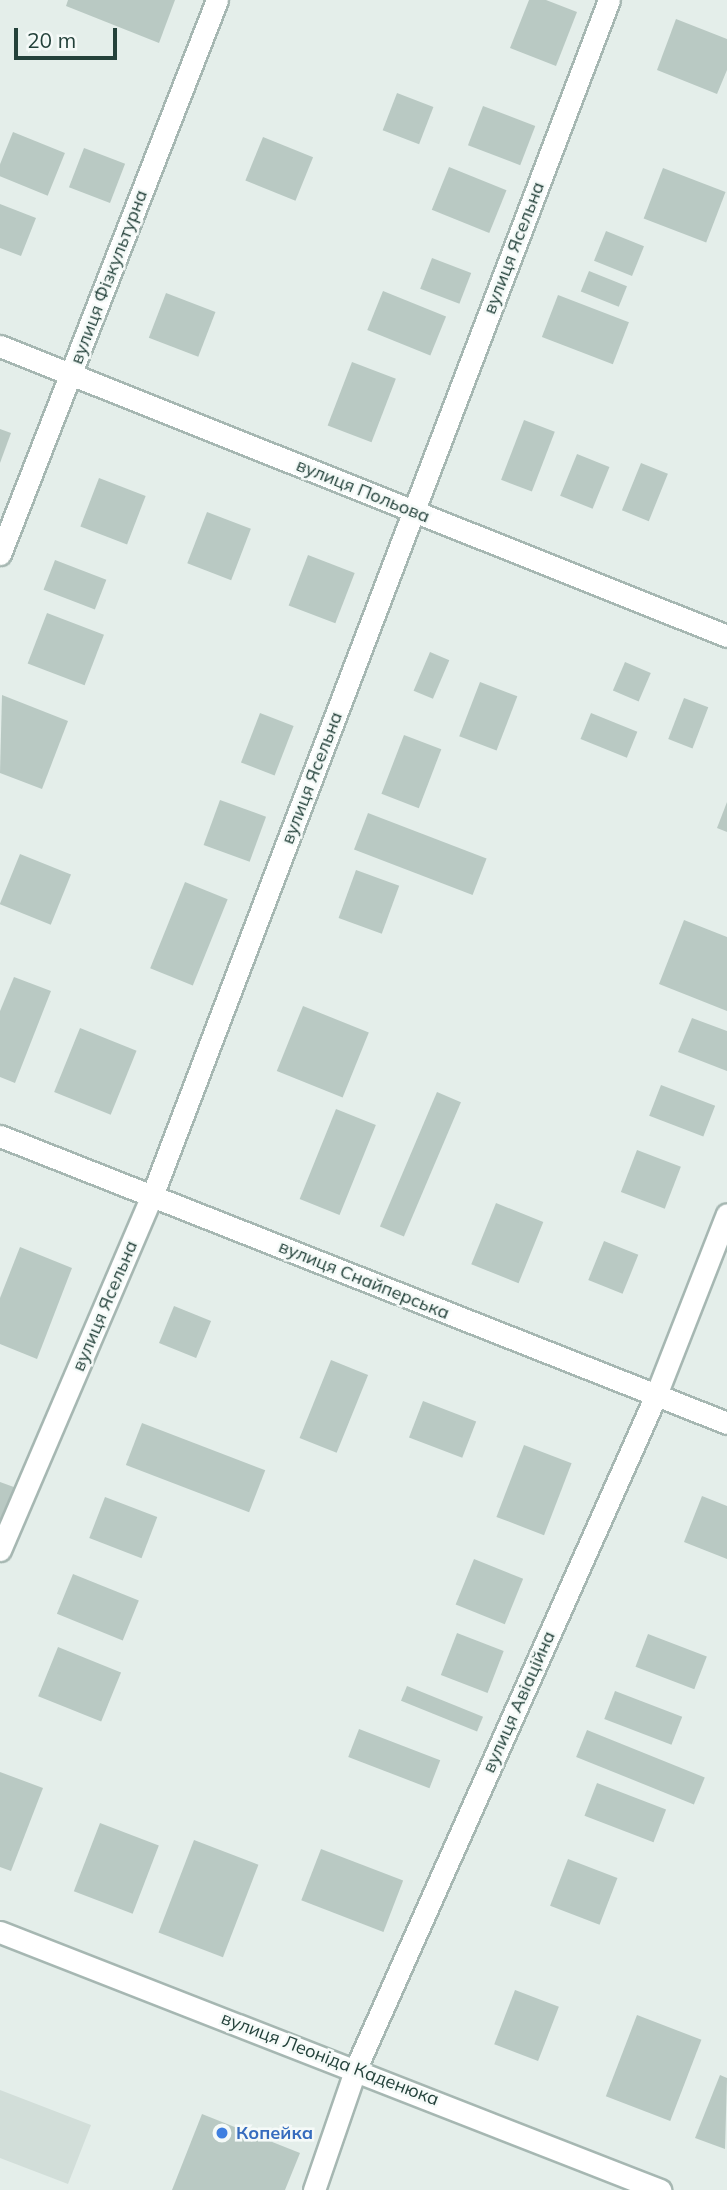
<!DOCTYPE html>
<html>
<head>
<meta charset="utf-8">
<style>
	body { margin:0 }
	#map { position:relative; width:727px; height:2190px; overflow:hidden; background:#e4eeea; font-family:Mulish,sans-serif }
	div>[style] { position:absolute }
	.built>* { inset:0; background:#d2ded9 }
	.building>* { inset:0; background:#b9c9c3; transform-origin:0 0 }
	.roads { filter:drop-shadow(2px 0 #a6b7b2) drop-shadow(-2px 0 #a6b7b2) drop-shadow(0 2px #a6b7b2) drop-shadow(0 -2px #a6b7b2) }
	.minor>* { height:21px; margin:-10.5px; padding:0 10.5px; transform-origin:10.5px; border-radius:10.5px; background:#fff }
	.dots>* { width:19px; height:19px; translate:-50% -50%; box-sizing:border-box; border:4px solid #f5faf8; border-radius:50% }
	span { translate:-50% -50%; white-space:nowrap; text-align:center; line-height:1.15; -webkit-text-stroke:5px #f5faf8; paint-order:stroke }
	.street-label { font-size:18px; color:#23413a }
	.shop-label { font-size:18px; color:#366cbe; font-weight:700 }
	.left { translate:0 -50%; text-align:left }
	.scale { position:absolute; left:14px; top:28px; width:103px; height:32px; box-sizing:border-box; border:4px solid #23413a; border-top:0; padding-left:9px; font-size:21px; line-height:24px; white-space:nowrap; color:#23413a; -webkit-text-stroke:5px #f5faf8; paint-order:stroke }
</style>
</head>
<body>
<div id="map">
	<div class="built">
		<div style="clip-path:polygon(0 2090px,91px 2125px,68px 2184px,0 2158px)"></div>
	</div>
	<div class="building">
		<div style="clip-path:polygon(68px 0,175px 0,159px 43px,66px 6px)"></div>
		<div style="clip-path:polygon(529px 0,546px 0,577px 12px,556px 66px,510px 48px)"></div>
		<div style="clip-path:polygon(676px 19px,727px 39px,727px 70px,717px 94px,657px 70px)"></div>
		<div style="left:397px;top:93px;width:39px;height:40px;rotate:21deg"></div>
		<div style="left:483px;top:106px;width:56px;height:42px;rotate:21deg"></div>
		<div style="left:13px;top:132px;width:56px;height:46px;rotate:22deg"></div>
		<div style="left:263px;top:137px;width:54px;height:47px;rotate:22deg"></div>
		<div style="left:84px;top:148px;width:44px;height:42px;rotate:21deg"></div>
		<div style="left:449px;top:167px;width:62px;height:46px;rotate:22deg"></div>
		<div style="left:663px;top:168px;width:67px;height:54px;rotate:21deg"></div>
		<div style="clip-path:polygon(0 204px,36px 218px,21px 256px,0 248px)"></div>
		<div style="left:606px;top:231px;width:41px;height:32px;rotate:22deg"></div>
		<div style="left:432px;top:258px;width:42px;height:33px;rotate:21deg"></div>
		<div style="left:589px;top:271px;width:41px;height:22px;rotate:22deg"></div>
		<div style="left:383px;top:291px;width:68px;height:42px;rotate:22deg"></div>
		<div style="left:166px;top:293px;width:53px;height:48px;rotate:21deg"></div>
		<div style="left:558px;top:295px;width:76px;height:45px;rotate:21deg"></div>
		<div style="left:352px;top:362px;width:47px;height:68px;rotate:21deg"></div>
		<div style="left:524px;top:420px;width:33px;height:64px;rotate:21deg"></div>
		<div style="clip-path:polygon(0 429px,11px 433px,0 463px)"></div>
		<div style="left:577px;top:454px;width:35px;height:45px;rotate:22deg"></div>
		<div style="left:641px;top:463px;width:29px;height:51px;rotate:22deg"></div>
		<div style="left:99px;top:478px;width:50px;height:52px;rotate:21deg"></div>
		<div style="left:207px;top:512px;width:47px;height:55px;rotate:21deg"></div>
		<div style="left:308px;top:555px;width:50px;height:54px;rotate:21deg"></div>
		<div style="left:55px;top:560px;width:55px;height:32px;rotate:21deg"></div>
		<div style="left:47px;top:613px;width:61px;height:54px;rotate:21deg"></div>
		<div style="left:430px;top:652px;width:21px;height:42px;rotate:23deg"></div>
		<div style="left:625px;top:662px;width:28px;height:31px;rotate:23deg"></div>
		<div style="left:480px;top:682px;width:40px;height:58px;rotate:21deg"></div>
		<div style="clip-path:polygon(2px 695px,68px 721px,42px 789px,0 773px)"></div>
		<div style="left:684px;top:698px;width:26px;height:44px;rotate:21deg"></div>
		<div style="left:260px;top:713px;width:36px;height:53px;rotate:21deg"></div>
		<div style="left:591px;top:713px;width:50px;height:28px;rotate:22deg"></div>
		<div style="left:404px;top:735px;width:40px;height:63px;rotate:21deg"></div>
		<div style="left:220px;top:800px;width:49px;height:48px;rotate:20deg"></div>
		<div style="clip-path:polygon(727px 802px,727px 832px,717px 828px)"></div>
		<div style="left:368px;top:813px;width:127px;height:39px;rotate:21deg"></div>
		<div style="left:20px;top:854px;width:55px;height:54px;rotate:22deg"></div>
		<div style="left:356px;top:870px;width:46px;height:51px;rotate:20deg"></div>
		<div style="left:185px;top:882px;width:46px;height:93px;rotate:22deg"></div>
		<div style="clip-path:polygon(684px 920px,727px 937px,727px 1011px,659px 984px)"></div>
		<div style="clip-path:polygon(14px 977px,51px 991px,15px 1083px,0 1077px,0 1011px)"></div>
		<div style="left:303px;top:1006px;width:71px;height:70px;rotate:22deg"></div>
		<div style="clip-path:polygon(692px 1018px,727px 1031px,727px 1071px,678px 1052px)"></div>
		<div style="left:80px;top:1028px;width:61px;height:69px;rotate:22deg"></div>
		<div style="left:661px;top:1085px;width:58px;height:33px;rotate:21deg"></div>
		<div style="left:437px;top:1092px;width:26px;height:146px;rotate:23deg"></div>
		<div style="left:336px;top:1109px;width:43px;height:97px;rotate:22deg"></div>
		<div style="left:637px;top:1150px;width:47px;height:45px;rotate:21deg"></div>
		<div style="left:496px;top:1203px;width:51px;height:66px;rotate:22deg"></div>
		<div style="left:604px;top:1241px;width:37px;height:42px;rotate:22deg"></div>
		<div style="clip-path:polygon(20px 1247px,72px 1268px,37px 1359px,0 1344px,0 1298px)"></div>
		<div style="left:174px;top:1306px;width:40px;height:40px;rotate:22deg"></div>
		<div style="left:331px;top:1360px;width:40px;height:84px;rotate:22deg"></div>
		<div style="left:423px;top:1401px;width:57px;height:39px;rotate:21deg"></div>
		<div style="left:142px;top:1423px;width:132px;height:45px;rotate:21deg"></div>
		<div style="left:524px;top:1445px;width:51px;height:77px;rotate:21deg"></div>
		<div style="clip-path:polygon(0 1482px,22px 1490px,0 1545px)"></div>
		<div style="clip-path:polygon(702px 1496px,727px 1506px,727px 1559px,684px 1542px)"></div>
		<div style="left:105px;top:1497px;width:56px;height:44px;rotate:21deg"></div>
		<div style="left:474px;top:1559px;width:53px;height:49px;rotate:22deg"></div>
		<div style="left:73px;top:1574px;width:71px;height:43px;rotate:22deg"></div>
		<div style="left:457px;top:1633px;width:50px;height:45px;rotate:21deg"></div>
		<div style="left:648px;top:1634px;width:63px;height:35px;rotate:21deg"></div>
		<div style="left:58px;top:1647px;width:68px;height:53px;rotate:22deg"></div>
		<div style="left:407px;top:1686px;width:82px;height:16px;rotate:22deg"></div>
		<div style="left:615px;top:1691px;width:72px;height:30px;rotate:21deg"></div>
		<div style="left:359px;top:1729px;width:87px;height:30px;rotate:21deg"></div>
		<div style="left:587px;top:1730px;width:127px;height:29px;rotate:22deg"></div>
		<div style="clip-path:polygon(0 1772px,43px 1788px,11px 1871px,0 1867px)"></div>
		<div style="left:597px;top:1783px;width:74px;height:35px;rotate:21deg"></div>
		<div style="left:100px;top:1823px;width:63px;height:73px;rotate:21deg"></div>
		<div style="left:194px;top:1840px;width:69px;height:99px;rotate:21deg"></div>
		<div style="left:321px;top:1849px;width:88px;height:55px;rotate:21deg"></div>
		<div style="left:568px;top:1859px;width:53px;height:50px;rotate:21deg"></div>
		<div style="left:515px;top:1990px;width:47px;height:58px;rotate:21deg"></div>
		<div style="left:637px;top:2015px;width:69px;height:87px;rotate:21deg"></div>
		<div style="clip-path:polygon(720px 2075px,727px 2078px,725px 2149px,695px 2138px)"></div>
		<div style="clip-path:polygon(202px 2114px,300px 2153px,285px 2190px,172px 2190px)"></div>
	</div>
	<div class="roads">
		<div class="minor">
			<div style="left:0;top:346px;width:783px;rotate:21.75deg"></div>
			<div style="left:0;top:554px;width:595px;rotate:-68.61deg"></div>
			<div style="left:0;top:1136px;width:782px;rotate:21.54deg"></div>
			<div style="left:0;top:1550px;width:385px;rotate:-66.8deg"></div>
			<div style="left:152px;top:1196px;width:1280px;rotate:-69.09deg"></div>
			<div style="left:0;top:1932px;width:709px;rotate:21.35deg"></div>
			<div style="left:314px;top:2190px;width:129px;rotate:-71deg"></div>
			<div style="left:356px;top:2068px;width:737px;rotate:-65.97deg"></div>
			<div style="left:656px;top:1395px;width:194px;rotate:-68.6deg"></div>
		</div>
	</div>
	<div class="dots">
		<div style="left:222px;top:2133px;background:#3f7fe0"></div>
	</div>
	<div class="street-label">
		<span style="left:514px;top:248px;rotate:-69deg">вулиця Ясельна</span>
		<span style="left:109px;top:277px;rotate:-69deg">вулиця Фізкультурна</span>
		<span style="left:363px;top:491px;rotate:22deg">вулиця Польова</span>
		<span style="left:312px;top:778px;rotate:-69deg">вулиця Ясельна</span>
		<span style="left:364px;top:1280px;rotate:22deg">вулиця Снайперська</span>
		<span style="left:105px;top:1306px;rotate:-67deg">вулиця Ясельна</span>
		<span style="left:519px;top:1702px;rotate:-66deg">вулиця Авіаційна</span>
		<span style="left:330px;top:2059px;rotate:21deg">вулиця Леоніда Каденюка</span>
	</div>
	<div class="shop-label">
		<span class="left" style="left:236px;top:2133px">Копейка</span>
	</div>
	<div class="scale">20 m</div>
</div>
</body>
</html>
